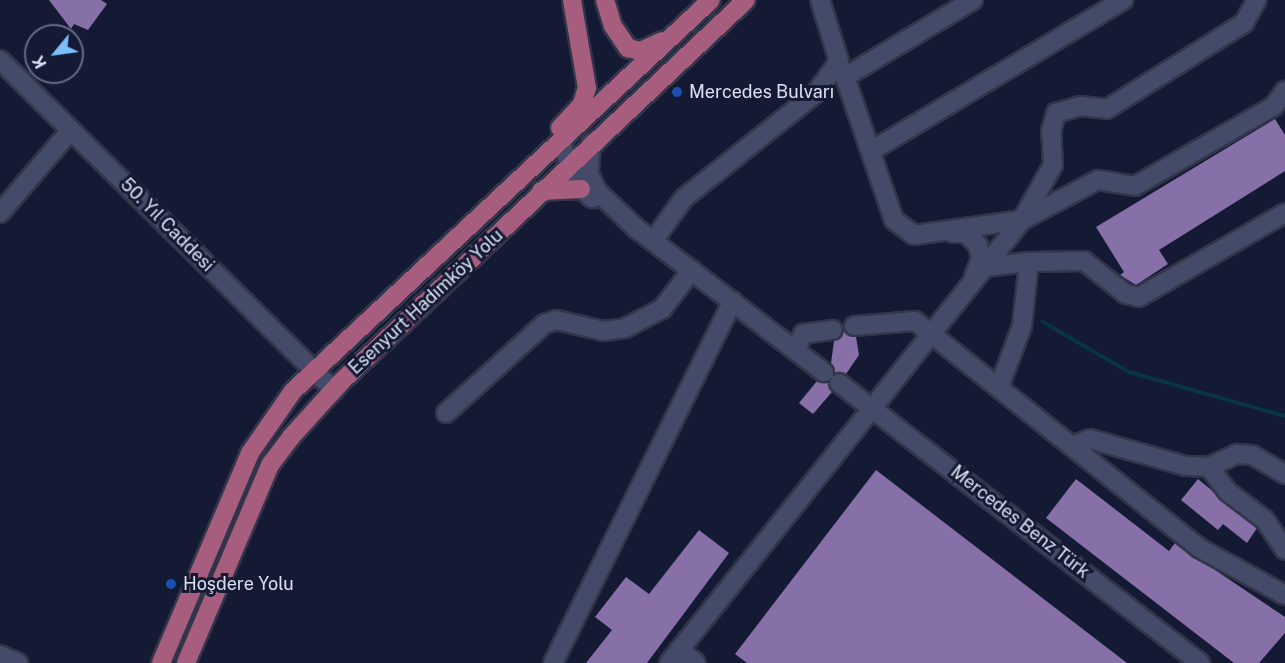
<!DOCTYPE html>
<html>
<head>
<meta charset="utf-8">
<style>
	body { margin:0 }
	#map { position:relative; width:1285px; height:663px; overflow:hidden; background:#141a33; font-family:"Public Sans",sans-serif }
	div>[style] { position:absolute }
	.stream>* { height:4px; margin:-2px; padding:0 2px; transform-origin:2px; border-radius:2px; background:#083443 }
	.building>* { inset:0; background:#876fa8 }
	.roads { filter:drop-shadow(2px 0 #33354a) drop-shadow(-2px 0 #33354a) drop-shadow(0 2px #33354a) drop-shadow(0 -2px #33354a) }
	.minor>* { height:18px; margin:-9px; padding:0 9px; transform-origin:9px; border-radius:9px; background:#434b68 }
	.major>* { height:18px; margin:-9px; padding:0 9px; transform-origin:9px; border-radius:9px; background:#a75e7e }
	.dots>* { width:16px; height:16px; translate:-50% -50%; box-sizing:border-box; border:3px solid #141a33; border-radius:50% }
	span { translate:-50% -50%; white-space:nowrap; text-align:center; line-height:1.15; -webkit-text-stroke:6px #141a33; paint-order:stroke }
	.poi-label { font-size:18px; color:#dbe1f3 }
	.left { translate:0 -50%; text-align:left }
	.street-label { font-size:18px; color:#dbe1f3 }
	.north { position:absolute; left:24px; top:24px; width:60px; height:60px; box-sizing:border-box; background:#141a33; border:2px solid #646a80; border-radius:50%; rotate:241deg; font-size:16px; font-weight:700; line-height:24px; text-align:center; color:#dbe1f3 }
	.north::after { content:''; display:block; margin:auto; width:21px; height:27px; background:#7cbef9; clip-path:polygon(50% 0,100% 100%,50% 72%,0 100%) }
</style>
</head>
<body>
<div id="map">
	<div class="stream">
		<div style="left:1043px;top:322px;width:99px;rotate:30.2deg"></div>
		<div style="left:1129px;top:372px;width:162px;rotate:15.8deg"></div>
	</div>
	<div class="building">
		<div style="clip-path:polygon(49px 0,101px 0,107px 4px,88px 30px,74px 24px,71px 29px)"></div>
		<div style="clip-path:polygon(1275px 119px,1285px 135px,1285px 171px,1159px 250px,1168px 264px,1136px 285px,1120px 275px,1124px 272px,1096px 227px)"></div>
		<div style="clip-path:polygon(844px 330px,856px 337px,859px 355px,846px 374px,835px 373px,831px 363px,834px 341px)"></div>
		<div style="clip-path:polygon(817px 381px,828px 382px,832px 392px,813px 414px,799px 403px)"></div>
		<div style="clip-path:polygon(876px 470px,1127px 663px,747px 663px,735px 654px)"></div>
		<div style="clip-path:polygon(1076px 479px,1169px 551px,1175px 543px,1285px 617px,1285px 633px,1259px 663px,1234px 663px,1046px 518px)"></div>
		<div style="clip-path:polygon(1198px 479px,1257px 528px,1247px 543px,1223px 524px,1218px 530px,1181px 500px)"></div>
		<div style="clip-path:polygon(699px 530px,729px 553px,647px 663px,586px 663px,612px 630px,595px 617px,626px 577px,649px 594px)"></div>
	</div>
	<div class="roads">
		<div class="minor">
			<div style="left:973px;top:0;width:149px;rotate:149deg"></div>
			<div style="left:845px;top:77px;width:151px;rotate:71.1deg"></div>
			<div style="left:894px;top:220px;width:25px;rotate:37deg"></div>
			<div style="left:914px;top:235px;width:109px;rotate:-7.9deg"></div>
			<div style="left:1022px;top:220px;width:86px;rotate:-27.8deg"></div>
			<div style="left:1098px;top:180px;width:37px;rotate:9deg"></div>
			<div style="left:1135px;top:186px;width:160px;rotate:-29.9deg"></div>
			<div style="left:1274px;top:106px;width:19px;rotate:-54deg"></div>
			<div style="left:0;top:60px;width:470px;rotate:44.7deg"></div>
			<div style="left:561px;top:142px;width:45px;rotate:69.1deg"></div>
			<div style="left:577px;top:184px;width:21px;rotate:43deg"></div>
			<div style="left:591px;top:143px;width:31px;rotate:94deg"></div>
			<div style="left:589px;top:174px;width:19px;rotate:65deg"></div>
			<div style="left:597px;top:191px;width:54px;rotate:43.5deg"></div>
			<div style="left:636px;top:228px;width:237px;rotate:37.5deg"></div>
			<div style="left:871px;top:151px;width:294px;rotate:-30.9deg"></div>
			<div style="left:0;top:213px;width:109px;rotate:-49.5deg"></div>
			<div style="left:953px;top:233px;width:13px"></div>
			<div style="left:966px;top:233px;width:17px;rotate:45deg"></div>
			<div style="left:978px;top:245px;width:14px;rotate:78deg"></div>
			<div style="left:981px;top:259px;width:18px;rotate:112deg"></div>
			<div style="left:653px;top:241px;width:53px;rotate:-54.2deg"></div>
			<div style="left:684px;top:198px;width:169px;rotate:-38.5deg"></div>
			<div style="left:816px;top:93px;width:39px;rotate:-54deg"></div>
			<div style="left:839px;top:61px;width:64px;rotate:-107.3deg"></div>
			<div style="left:985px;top:267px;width:44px;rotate:-6.5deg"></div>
			<div style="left:854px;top:326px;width:61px;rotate:-4.7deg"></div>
			<div style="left:915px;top:321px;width:364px;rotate:38.6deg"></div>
			<div style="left:1199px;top:548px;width:98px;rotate:28.7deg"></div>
			<div style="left:796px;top:349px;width:17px;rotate:-65deg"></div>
			<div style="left:803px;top:334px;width:30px;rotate:-8deg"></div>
			<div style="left:839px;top:383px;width:457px;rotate:37.8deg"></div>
			<div style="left:999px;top:387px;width:65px;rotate:-69.3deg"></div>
			<div style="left:1022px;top:326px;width:64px;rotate:-83.8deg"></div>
			<div style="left:1029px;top:262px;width:55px;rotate:-1deg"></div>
			<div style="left:1084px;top:261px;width:53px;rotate:38.2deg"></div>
			<div style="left:1126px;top:294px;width:13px;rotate:13deg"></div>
			<div style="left:1139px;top:297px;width:168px;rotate:-29.9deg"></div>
			<div style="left:446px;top:413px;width:132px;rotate:-42.2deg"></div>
			<div style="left:544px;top:324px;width:13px;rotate:-18deg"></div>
			<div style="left:556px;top:320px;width:49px;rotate:12.9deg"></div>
			<div style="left:604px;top:331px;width:21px;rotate:-8deg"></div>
			<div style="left:625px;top:328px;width:42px;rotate:-27.2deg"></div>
			<div style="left:662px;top:309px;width:49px;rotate:-52.4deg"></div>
			<div style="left:1072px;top:446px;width:19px;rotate:-21deg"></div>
			<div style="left:1090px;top:439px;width:100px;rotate:15.7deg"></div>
			<div style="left:1186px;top:466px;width:23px;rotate:2deg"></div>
			<div style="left:1209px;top:467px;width:31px;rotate:-25deg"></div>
			<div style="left:1237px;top:454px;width:15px;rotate:4deg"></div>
			<div style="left:1252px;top:455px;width:38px;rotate:30deg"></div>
			<div style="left:1209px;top:467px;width:31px;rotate:53deg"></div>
			<div style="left:1228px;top:492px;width:46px;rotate:37.1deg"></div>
			<div style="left:1265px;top:520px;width:36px;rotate:56deg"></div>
			<div style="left:679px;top:650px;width:21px;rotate:37deg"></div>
			<div style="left:0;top:655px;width:20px;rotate:24deg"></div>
			<div style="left:553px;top:663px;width:404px;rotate:-63.6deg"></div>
			<div style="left:669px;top:663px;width:566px;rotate:-51.45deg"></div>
			<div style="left:1022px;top:220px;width:63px;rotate:-60.6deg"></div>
			<div style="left:1053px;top:165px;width:34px;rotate:-93deg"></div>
			<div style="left:1051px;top:131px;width:19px;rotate:-74deg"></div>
			<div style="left:1056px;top:113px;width:25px;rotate:-16deg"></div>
			<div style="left:1080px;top:106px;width:27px;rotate:6deg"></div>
			<div style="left:1107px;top:109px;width:162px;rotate:-32.1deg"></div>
			<div style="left:1244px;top:23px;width:26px;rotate:-61deg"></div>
		</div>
		<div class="major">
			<div style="left:605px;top:0;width:27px;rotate:73deg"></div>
			<div style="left:613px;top:26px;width:27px;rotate:56deg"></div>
			<div style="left:628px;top:48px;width:13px;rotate:13deg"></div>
			<div style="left:641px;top:51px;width:23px;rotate:-25deg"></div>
			<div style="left:560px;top:128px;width:33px;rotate:-47deg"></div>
			<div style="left:582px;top:104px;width:17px;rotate:-73deg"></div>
			<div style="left:587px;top:88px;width:89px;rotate:-99.7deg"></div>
			<div style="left:541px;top:191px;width:40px;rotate:-2.9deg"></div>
			<div style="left:161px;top:663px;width:228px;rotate:-67deg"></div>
			<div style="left:250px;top:453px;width:75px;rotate:-55.3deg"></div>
			<div style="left:293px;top:391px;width:572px;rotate:-43.09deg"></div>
			<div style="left:186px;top:663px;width:215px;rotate:-67deg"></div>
			<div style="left:270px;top:465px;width:35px;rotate:-53deg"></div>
			<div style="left:291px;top:437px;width:76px;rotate:-47.7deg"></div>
			<div style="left:342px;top:381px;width:555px;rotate:-43.32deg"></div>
		</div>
	</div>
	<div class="dots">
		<div style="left:677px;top:92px;background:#1a4fb4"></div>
		<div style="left:171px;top:584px;background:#1a4fb4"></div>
	</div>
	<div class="poi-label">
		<span class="left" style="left:689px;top:92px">Mercedes Bulvarı</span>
		<span class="left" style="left:183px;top:584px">Hoşdere Yolu</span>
	</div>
	<div class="street-label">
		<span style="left:167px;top:225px;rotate:45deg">50. Yıl Caddesi</span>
		<span style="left:426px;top:302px;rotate:-43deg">Esenyurt Hadımköy Yolu</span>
		<span style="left:1020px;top:522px;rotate:38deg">Mercedes Benz Türk</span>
	</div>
	<div class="north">K</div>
</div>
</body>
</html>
